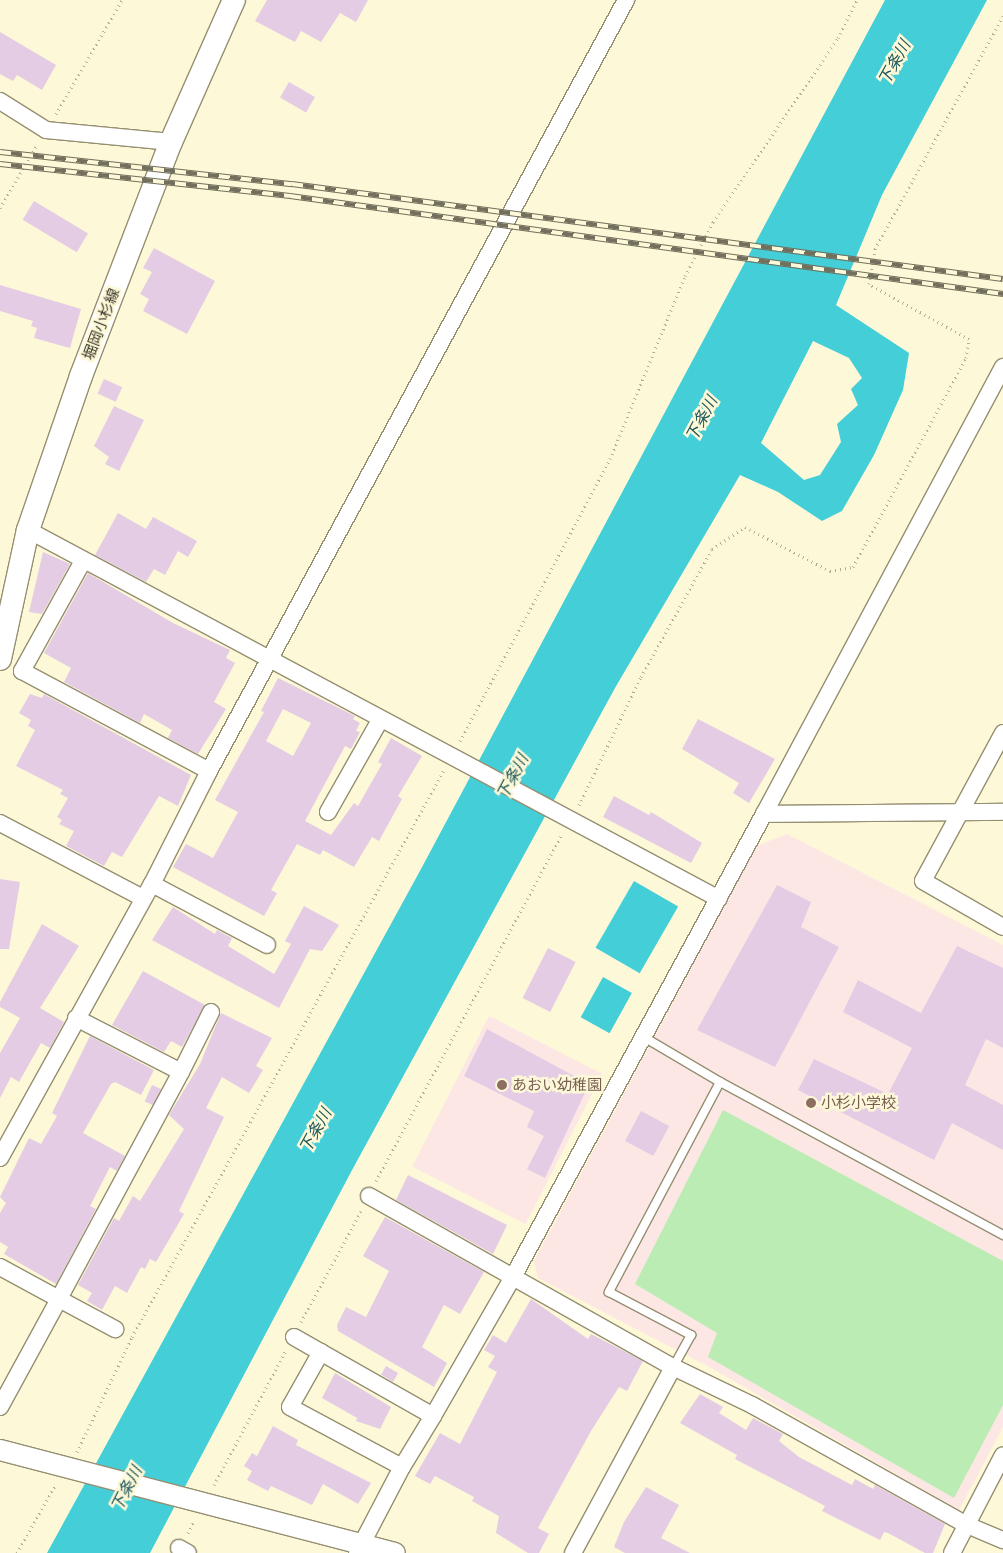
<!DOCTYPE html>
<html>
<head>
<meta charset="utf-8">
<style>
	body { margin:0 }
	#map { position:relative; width:1003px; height:1553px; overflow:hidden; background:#fdf8d7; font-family:"Space Grotesk","Noto Sans JP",sans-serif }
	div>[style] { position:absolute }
	.education>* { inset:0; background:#fce7e5; transform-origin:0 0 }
	.green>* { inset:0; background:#bbecb3 }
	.water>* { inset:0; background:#43ced8; transform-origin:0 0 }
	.building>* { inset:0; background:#e5cce5; transform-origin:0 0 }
	.path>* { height:3px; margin-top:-1.5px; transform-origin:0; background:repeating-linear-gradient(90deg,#b3af95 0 1px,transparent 0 5px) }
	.roads { filter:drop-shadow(1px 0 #958f71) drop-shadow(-1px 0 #958f71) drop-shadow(0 1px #958f71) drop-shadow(0 -1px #958f71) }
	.service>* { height:8px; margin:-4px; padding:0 4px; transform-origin:4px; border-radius:4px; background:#fff }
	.minor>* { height:16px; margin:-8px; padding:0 8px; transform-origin:8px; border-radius:8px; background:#fff }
	.tertiary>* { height:20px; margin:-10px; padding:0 10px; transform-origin:10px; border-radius:10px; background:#fff }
	.secondary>* { height:22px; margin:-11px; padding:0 11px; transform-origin:11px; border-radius:11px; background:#fff }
	.rail>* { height:5.5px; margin-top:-2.75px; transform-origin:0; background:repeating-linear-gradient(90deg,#fdf8d7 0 11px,#726f5c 0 22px); box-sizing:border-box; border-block:1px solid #726f5c }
	.dots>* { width:14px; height:14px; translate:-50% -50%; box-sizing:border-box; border:2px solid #fdf8d7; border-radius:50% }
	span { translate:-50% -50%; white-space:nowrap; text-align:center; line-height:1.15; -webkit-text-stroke:5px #fdf8d7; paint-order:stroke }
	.street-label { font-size:15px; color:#3b392c }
	.education-label { font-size:15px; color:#785e54 }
	.left { translate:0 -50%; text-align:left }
	.water-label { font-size:16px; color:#1f585c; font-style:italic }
</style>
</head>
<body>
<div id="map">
	<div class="education">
		<div style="clip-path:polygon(787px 834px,1003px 945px,1003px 1427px,959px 1510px,711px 1368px,538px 1278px,534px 1261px,757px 846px)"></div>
		<div style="left:489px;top:1016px;width:127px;height:169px;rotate:27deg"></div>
	</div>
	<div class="green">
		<div style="clip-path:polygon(723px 1110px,1003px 1261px,1003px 1405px,954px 1498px,708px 1357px,717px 1333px,635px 1284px)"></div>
	</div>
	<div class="water">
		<div style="clip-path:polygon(evenodd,885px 0,987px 0,882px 195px,836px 305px,909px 353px,903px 390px,874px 455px,842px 511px,822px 521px,778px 492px,740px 475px,615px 688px,351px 1172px,150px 1553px,47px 1553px,421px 869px,885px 0,813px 341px,849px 358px,862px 378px,851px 389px,858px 405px,837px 424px,841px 442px,820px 475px,804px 480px,761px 443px,813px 341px)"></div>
		<div style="left:634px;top:881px;width:51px;height:77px;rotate:30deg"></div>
		<div style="left:603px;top:977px;width:33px;height:46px;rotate:29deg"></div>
	</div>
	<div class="building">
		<div style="clip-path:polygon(267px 0,368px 0,356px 22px,340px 13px,321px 42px,301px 31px,295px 42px,255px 21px)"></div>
		<div style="clip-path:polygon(0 32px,56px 65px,42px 90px,17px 75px,13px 81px,0 74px)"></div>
		<div style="left:289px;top:82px;width:30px;height:18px;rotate:30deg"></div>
		<div style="left:34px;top:201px;width:63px;height:22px;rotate:31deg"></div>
		<div style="clip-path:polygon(154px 248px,215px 281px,187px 334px,143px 311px,149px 299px,140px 294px,152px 272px,143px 268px)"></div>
		<div style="clip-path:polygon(0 285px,81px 309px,70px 348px,34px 338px,37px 328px,31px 326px,33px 321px,0 311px)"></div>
		<div style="left:104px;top:379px;width:20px;height:16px;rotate:24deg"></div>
		<div style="clip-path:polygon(114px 406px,144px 420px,119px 471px,105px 464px,109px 457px,94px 446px)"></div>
		<div style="clip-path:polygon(118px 513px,146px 529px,153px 517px,197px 541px,188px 557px,178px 551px,165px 575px,154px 569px,146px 582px,95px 555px)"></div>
		<div style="clip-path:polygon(43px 552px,70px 564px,42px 614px,29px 612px)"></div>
		<div style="clip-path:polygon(88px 573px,173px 623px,230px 650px,226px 658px,235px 663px,214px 702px,226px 709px,198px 754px,168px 738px,172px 730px,144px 714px,140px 723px,64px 682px,71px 668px,44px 653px)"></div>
		<div style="clip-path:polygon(evenodd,278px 678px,355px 716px,353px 719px,360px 723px,356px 731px,360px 732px,351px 749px,345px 746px,305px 821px,331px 835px,354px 803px,358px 806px,382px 764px,378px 762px,391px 738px,422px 756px,398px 796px,402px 799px,379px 841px,372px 837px,354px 867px,323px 850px,320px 855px,297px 844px,271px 890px,277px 893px,264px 916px,173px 867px,186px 844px,213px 858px,238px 812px,215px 800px,264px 712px,261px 711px,278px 678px,283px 709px,311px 723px,293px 756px,266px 741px,283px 709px)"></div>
		<div style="clip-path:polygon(30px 694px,42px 698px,44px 694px,191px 775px,178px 806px,159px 796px,122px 857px,112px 852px,104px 866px,66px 846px,74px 831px,59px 824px,62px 820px,57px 817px,68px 798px,60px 794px,63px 790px,16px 766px,35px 730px,28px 726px,31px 720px,19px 713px)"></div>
		<div style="clip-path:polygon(698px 719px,775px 759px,749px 803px,733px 793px,739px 783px,682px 749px)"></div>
		<div style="clip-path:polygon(614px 796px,649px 815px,651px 812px,702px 843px,691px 863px,603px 817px)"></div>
		<div style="clip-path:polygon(0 879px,20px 882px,9px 949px,0 949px)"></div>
		<div style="clip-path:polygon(777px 885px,811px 902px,801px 927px,839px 947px,775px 1067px,697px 1030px)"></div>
		<div style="clip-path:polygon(304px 906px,339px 925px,322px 951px,310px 949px,279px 1008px,152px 940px,173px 907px,215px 934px,217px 930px,232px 938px,228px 946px,274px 974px,291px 944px,285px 941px)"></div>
		<div style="clip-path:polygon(42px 924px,79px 946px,40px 1008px,64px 1022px,50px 1048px,41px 1043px,19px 1082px,11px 1077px,0 1098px,0 1053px,20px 1018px,0 1007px,0 1002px)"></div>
		<div style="clip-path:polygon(957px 946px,1003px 968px,1003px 1048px,986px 1039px,965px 1085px,1003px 1105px,1003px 1150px,952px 1123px,934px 1160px,798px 1090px,814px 1059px,888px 1094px,912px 1048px,843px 1012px,858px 980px,921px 1013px)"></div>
		<div style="left:548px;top:948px;width:31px;height:56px;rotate:27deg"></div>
		<div style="clip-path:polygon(143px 971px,205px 1005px,182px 1047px,171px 1041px,164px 1052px,112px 1025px)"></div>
		<div style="clip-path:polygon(221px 1013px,272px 1038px,256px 1066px,263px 1070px,249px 1093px,222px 1077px,206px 1108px,224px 1117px,179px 1211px,184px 1214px,156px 1262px,150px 1259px,145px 1269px,141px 1267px,127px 1293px,115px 1286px,102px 1310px,87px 1301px,92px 1293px,78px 1285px,114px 1218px,119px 1221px,133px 1196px,140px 1201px,184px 1129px,169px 1115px,200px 1064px)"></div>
		<div style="clip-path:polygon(487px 1029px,589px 1084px,545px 1178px,527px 1169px,544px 1136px,527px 1127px,534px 1111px,464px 1076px)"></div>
		<div style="clip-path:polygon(90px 1036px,154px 1070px,141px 1095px,115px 1082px,111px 1084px,83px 1133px,125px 1156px,117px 1171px,110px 1167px,90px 1206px,96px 1209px,56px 1284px,4px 1254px,8px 1247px,0 1242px,0 1213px,6px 1203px,0 1197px,29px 1138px,41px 1144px,57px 1116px,52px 1113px)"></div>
		<div style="left:152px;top:1085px;width:10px;height:18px;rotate:24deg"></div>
		<div style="left:641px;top:1111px;width:32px;height:34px;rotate:28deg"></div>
		<div style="clip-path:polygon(408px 1175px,507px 1225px,493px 1254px,396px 1200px)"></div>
		<div style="clip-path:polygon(385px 1217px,484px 1272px,460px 1314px,444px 1305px,422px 1347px,447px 1363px,434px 1387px,338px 1331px,337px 1325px,346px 1307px,366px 1317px,389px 1271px,363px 1256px)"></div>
		<div style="clip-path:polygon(531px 1299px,588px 1339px,591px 1334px,643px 1361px,627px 1391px,619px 1387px,591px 1431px,538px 1528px,549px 1534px,539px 1553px,528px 1553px,496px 1533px,499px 1516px,472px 1501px,474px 1497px,435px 1476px,430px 1484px,415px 1476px,440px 1433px,460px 1444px,497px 1372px,488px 1367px,495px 1356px,484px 1350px,493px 1335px,506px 1343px)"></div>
		<div style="left:386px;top:1366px;width:14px;height:10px;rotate:30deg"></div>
		<div style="clip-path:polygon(335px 1373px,391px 1407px,380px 1429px,356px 1421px,357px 1418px,322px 1398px)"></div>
		<div style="clip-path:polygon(700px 1394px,723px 1407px,719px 1413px,746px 1430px,753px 1418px,783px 1434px,779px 1441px,799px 1457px,852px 1485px,855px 1479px,873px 1489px,875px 1485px,945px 1524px,933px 1553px,925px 1553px,888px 1533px,884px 1532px,880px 1540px,822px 1511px,825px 1506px,735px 1459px,737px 1455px,680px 1423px)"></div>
		<div style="clip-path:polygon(273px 1426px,298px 1440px,296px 1445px,371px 1483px,358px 1504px,323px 1484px,312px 1505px,271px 1486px,268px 1491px,247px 1480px,252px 1471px,244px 1466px,252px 1453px,257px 1456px)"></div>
		<div style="clip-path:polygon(646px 1487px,679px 1505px,661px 1538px,690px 1553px,625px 1553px,614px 1547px,624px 1522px)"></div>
	</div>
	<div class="path">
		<div style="left:56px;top:114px;width:132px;rotate:-59.9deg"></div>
		<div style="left:0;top:208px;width:73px;rotate:-59.6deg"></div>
		<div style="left:460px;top:741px;width:319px;rotate:-62deg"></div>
		<div style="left:610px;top:459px;width:198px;rotate:-67.7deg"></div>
		<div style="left:685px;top:276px;width:61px;rotate:-62.6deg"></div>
		<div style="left:713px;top:222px;width:222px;rotate:-55.8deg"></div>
		<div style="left:838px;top:38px;width:42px;rotate:-63.4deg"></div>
		<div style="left:579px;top:805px;width:142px;rotate:-64.2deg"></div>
		<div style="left:641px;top:677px;width:146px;rotate:-61deg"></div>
		<div style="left:712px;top:549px;width:40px;rotate:-34deg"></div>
		<div style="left:745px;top:527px;width:96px;rotate:27.4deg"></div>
		<div style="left:830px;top:571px;width:23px;rotate:-10deg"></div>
		<div style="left:853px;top:567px;width:238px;rotate:-61.6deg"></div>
		<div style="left:966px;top:358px;width:19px;rotate:-81deg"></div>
		<div style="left:969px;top:339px;width:114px;rotate:-151.2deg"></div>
		<div style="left:869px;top:284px;width:36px;rotate:-80deg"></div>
		<div style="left:875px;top:249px;width:266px;rotate:-61.2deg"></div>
		<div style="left:376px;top:1181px;width:394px;rotate:-61.8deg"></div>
		<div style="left:301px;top:1322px;width:126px;rotate:-61.6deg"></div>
		<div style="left:77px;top:1452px;width:127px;rotate:-64.4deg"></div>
		<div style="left:132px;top:1337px;width:647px;rotate:-61.18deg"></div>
		<div style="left:214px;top:1485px;width:151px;rotate:-61.9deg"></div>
		<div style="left:188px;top:1533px;width:13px;rotate:-63deg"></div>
		<div style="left:17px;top:1553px;width:79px;rotate:-60.5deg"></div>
	</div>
	<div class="roads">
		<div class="service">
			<div style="left:642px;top:1036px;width:91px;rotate:30.5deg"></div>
			<div style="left:720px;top:1082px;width:238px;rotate:117.9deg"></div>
			<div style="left:609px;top:1292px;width:93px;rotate:27.7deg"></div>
			<div style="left:691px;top:1335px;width:37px;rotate:119deg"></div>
			<div style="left:720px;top:1082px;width:322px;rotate:28.4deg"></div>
		</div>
		<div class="minor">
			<div style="left:0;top:101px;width:54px;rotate:32.2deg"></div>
			<div style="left:46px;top:130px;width:126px;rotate:5.5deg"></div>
			<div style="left:28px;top:530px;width:783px;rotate:28.1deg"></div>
			<div style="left:83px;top:561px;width:126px;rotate:119deg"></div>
			<div style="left:22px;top:671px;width:212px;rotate:28.1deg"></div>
			<div style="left:1003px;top:733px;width:168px;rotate:118.4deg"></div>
			<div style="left:923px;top:881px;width:92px;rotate:29.9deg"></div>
			<div style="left:328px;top:812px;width:106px;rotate:-60.5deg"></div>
			<div style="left:764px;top:814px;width:507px;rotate:-61.87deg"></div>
			<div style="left:0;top:823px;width:161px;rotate:27.7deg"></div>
			<div style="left:152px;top:884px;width:130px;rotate:27.9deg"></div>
			<div style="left:76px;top:1018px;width:118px;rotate:27.2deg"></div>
			<div style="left:181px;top:1072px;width:258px;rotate:118.3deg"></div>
			<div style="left:59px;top:1299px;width:64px;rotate:28.2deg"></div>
			<div style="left:181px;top:1072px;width:67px;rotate:-63.4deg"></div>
			<div style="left:0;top:1158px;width:313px;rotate:-61deg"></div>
			<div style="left:152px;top:884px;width:127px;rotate:-63.2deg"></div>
			<div style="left:209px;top:771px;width:877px;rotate:-61.59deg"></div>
			<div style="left:369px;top:1196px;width:349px;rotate:29.4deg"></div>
			<div style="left:673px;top:1367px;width:88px;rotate:25.7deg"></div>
			<div style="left:752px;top:1405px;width:246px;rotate:29.2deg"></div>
			<div style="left:967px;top:1525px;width:39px;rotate:23deg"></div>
			<div style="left:0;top:1267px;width:67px;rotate:28.5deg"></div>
			<div style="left:59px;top:1299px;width:123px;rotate:118.6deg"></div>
			<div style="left:294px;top:1337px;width:160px;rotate:29.6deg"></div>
			<div style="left:433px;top:1416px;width:160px;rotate:-60.1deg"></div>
			<div style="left:513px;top:1277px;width:527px;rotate:-61.54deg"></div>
			<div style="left:764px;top:814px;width:239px;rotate:-0.5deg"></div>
			<div style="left:321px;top:1352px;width:63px;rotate:119.4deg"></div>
			<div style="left:290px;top:1407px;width:127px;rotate:28.2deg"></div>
			<div style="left:402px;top:1467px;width:60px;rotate:-58.7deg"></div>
			<div style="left:179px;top:1548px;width:10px;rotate:29deg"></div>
			<div style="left:357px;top:1553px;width:97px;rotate:-62.4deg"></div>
			<div style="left:573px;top:1553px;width:211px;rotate:-61.7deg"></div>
			<div style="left:952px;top:1553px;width:110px;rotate:-62.5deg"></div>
		</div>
		<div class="tertiary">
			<div style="left:0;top:1450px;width:408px;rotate:14.6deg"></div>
		</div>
		<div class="secondary">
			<div style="left:0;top:659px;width:132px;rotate:-77.8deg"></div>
			<div style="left:28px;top:530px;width:163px;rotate:-71deg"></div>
			<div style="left:81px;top:376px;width:251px;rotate:-69deg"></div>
			<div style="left:171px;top:142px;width:155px;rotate:-66.1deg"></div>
		</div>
	</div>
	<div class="rail">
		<div style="left:0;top:152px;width:294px;rotate:6.3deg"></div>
		<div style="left:292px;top:184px;width:717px;rotate:7.61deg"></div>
		<div style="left:0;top:164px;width:292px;rotate:6.3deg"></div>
		<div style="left:290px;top:196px;width:720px;rotate:7.83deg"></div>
	</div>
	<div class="dots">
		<div style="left:502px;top:1085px;background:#8d6e63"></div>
		<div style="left:811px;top:1103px;background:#8d6e63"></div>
	</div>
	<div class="street-label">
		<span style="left:101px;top:324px;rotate:-69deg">堀岡小杉線</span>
	</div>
	<div class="education-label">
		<span class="left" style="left:512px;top:1085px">あおい幼稚園</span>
		<span class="left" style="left:821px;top:1103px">小杉小学校</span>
	</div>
	<div class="water-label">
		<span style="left:895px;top:63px;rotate:-61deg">下条川</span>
		<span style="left:702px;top:419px;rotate:-62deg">下条川</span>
		<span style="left:513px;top:777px;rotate:-62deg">下条川</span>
		<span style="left:316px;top:1131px;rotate:-61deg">下条川</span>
		<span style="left:127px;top:1489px;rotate:-63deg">下条川</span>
	</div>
</div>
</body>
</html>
